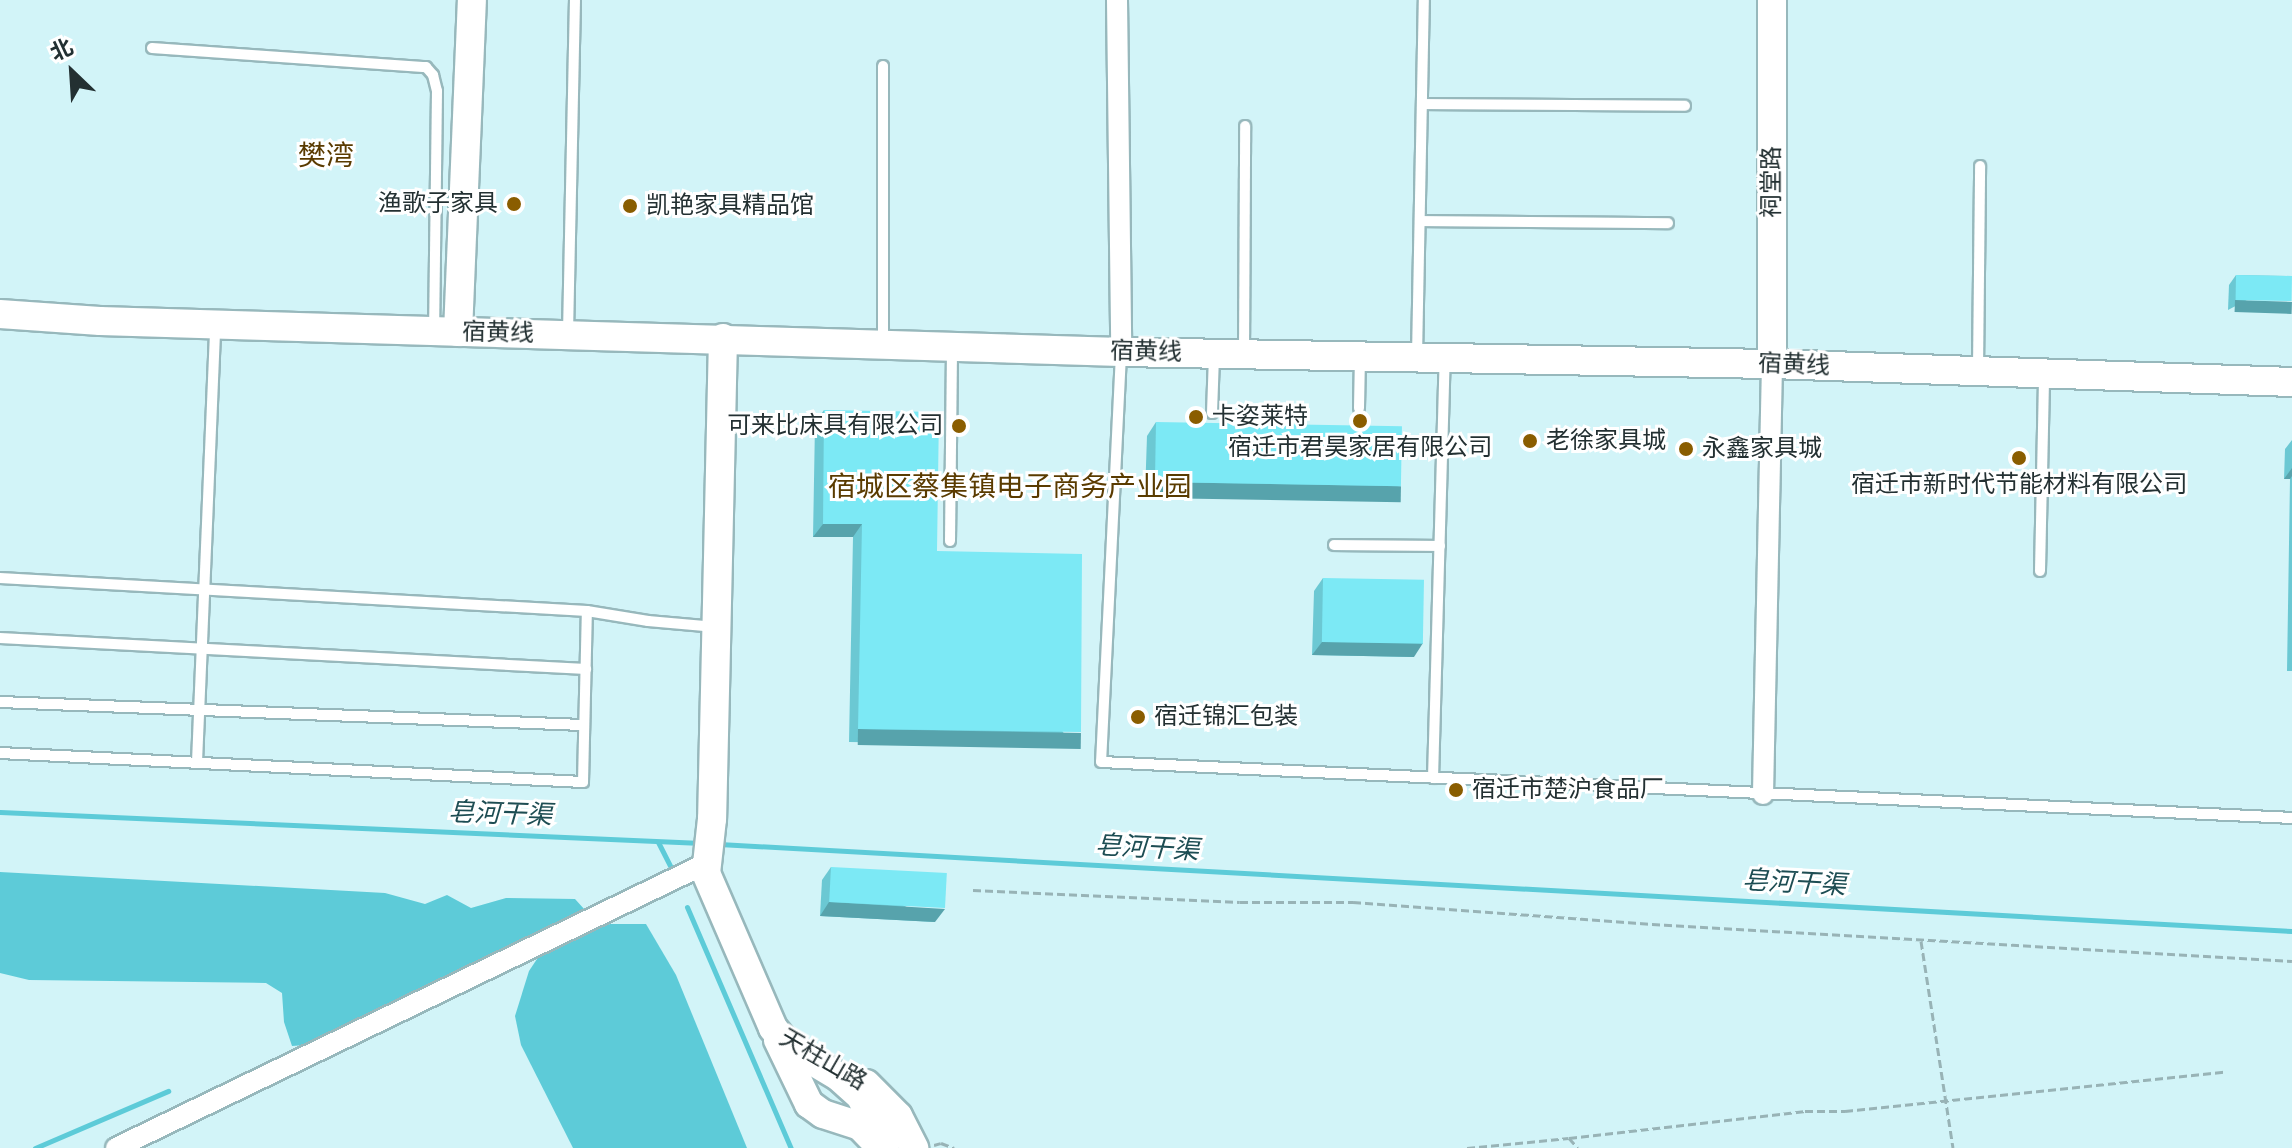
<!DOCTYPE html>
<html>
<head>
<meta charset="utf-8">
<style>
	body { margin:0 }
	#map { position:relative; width:2292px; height:1148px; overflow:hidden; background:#d2f4f8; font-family:Rubik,"Noto Sans SC",sans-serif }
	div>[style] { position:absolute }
	.water>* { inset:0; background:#5dcbd8 }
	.stream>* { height:5px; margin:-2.5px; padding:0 2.5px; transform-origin:2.5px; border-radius:2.5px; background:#5dcbd8 }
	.path>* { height:3px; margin-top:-1.5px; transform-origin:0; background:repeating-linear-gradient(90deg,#98b3b6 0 8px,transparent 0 12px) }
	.roads { filter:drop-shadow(2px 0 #97b8bc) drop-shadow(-2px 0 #97b8bc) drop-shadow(0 2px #97b8bc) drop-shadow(0 -2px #97b8bc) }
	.lane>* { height:10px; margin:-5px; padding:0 5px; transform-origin:5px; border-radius:5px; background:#fff }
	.street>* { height:20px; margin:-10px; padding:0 10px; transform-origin:10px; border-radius:10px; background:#fff }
	.secondary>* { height:28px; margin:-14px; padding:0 14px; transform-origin:14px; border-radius:14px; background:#fff }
	.wall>* { inset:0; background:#6bc8d3 }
	.shaded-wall>* { inset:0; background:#57a3ac; transform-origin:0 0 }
	.building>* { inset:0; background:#7ce9f5; transform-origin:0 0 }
	.dots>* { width:22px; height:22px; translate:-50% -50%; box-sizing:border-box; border:4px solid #fff; border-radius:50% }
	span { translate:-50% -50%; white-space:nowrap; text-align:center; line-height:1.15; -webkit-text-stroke:6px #fff; paint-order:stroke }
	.street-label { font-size:24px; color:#233032 }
	.poi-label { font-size:24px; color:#233032 }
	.right { translate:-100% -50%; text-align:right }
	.left { translate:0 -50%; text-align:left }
	.water-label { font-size:26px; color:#1d4d53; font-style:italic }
	.quarter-label { font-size:28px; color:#5a3b00 }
	.north { position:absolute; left:32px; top:32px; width:80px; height:80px; -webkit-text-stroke:6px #fff; paint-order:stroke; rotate:335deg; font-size:22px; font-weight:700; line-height:32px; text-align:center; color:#233032 }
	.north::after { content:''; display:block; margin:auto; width:28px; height:36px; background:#233032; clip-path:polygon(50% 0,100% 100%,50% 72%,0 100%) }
</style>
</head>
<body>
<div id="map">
	<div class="water">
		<div style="clip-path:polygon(0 872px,385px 893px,425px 904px,447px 895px,471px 908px,506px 898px,575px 899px,585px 910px,320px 1044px,292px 1046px,284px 1022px,282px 993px,266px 983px,29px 980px,0 973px)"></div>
		<div style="clip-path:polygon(610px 924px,646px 924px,676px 975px,747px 1148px,573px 1148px,521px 1045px,515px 1016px,529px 971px,539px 956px,571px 938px)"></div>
	</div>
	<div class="stream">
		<div style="left:0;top:812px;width:702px;rotate:2.53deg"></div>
		<div style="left:658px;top:842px;width:34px;rotate:63deg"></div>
		<div style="left:719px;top:844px;width:1575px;rotate:3.17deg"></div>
		<div style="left:687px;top:907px;width:262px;rotate:66.7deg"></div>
		<div style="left:35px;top:1148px;width:145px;rotate:-23.2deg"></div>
	</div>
	<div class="path">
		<div style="left:973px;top:890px;width:267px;rotate:2.6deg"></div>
		<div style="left:1240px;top:902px;width:113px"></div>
		<div style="left:1353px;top:902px;width:300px;rotate:4.2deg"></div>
		<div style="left:1652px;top:924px;width:641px;rotate:3.31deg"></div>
		<div style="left:1921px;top:941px;width:209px;rotate:81.2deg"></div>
		<div style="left:1569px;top:1138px;width:238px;rotate:-6.5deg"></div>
		<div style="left:1805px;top:1111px;width:40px"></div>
		<div style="left:1845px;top:1111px;width:381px;rotate:-5.9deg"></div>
		<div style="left:934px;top:1145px;width:7px;rotate:-16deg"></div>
		<div style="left:941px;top:1143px;width:14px;rotate:21deg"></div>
		<div style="left:1467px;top:1148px;width:102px;rotate:-5.6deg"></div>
		<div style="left:1569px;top:1138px;width:13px;rotate:48deg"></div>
	</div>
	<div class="roads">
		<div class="lane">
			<div style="left:152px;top:48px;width:275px;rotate:4deg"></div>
			<div style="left:426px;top:67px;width:11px;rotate:49deg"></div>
			<div style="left:433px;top:75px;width:16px;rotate:76deg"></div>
			<div style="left:437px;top:91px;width:238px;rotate:90.7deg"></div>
			<div style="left:883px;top:66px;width:276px;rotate:90deg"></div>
			<div style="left:1422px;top:104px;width:263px;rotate:0.4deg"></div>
			<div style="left:1420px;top:221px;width:248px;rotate:0.5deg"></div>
			<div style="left:568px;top:333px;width:333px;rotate:-88.8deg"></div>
			<div style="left:1244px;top:352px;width:226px;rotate:-89.7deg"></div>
			<div style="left:1121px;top:354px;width:408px;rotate:92.8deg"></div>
			<div style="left:1101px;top:762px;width:1192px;rotate:2.69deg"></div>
			<div style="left:1417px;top:356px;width:356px;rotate:-88.9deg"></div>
			<div style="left:1978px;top:369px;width:203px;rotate:-89.4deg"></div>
			<div style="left:1359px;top:408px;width:50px;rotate:-88.9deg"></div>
			<div style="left:1212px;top:413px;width:57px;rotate:-88deg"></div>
			<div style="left:950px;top:541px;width:193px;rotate:-89.4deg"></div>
			<div style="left:1334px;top:545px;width:106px;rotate:0.5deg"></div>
			<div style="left:2040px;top:571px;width:196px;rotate:-88.8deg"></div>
			<div style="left:0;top:578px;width:588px;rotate:3.22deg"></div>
			<div style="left:587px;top:611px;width:62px;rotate:9.3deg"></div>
			<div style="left:648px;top:621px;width:68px;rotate:5deg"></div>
			<div style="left:0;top:638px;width:587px;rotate:3.03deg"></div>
			<div style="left:0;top:702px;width:584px;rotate:2.26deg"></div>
			<div style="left:0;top:753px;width:584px;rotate:2.85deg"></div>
			<div style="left:583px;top:782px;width:171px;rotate:-88.7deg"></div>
			<div style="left:197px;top:762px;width:435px;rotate:-87.6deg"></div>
			<div style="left:1433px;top:778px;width:418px;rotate:-88.4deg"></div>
		</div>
		<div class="street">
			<div style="left:1117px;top:0;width:352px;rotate:89.3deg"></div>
			<div style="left:1763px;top:794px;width:430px;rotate:-88.8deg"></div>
			<div style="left:116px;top:1148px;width:654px;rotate:-25.74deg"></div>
		</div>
		<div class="secondary">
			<div style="left:0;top:314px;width:100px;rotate:4deg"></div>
			<div style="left:100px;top:321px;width:1021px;rotate:1.74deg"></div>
			<div style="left:1121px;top:352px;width:651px;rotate:1.06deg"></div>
			<div style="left:1772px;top:364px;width:520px;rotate:1.98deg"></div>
			<div style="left:458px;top:332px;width:332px;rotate:-87.6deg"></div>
			<div style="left:723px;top:338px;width:481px;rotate:91.3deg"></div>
			<div style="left:712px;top:819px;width:54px;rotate:96.3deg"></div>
			<div style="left:706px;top:873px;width:169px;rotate:66.6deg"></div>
			<div style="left:773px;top:1028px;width:25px;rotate:50deg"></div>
			<div style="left:789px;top:1047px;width:58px;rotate:31deg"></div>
			<div style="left:839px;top:1077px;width:30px;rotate:42deg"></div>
			<div style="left:861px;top:1097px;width:56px;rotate:64.8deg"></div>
			<div style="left:1772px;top:364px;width:364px;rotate:-90deg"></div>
			<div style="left:778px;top:1040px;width:71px;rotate:64.2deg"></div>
			<div style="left:809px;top:1104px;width:17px;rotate:36deg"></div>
			<div style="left:823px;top:1114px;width:39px;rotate:18deg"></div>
			<div style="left:860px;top:1126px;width:30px;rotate:46deg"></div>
			<div style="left:866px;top:1084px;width:45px;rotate:45deg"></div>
			<div style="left:898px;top:1116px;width:36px;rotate:63deg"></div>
		</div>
	</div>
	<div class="wall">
		<div style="clip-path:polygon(2236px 275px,2292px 276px,2228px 310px,2229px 285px)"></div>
		<div style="clip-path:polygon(824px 410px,937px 551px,1072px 745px,849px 742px,853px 537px,813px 537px,815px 423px)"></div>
		<div style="clip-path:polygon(1156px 422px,1401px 487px,1392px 501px,1145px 495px,1147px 436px)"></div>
		<div style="clip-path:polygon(2292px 440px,2292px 671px,2287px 671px,2290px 479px,2284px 479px,2285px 449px)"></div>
		<div style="clip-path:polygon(1323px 578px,1414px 657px,1312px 655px,1314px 591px)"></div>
		<div style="clip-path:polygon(831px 867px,935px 922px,820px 916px,822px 880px)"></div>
	</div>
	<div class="shaded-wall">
		<div style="left:2235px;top:300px;width:57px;height:12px;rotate:2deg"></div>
		<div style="clip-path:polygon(2292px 468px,2292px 476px,2290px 479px,2284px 479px)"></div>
		<div style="left:1154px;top:482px;width:247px;height:16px;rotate:1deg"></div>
		<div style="clip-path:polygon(823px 524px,862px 524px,853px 537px,813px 537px)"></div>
		<div style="clip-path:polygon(1322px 642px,1423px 643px,1414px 657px,1312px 655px)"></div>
		<div style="left:858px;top:729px;width:223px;height:16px;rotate:1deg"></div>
		<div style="clip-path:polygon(829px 902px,945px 909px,935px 922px,820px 916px)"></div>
	</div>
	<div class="building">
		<div style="left:2236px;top:275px;width:56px;height:25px;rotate:1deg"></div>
		<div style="clip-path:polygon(824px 410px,939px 412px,937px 551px,1082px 554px,1081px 732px,858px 729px,862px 524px,823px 524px)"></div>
		<div style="left:1156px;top:422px;width:246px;height:60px;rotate:1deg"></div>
		<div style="left:1323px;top:578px;width:101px;height:64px;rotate:1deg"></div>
		<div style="left:831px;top:867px;width:116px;height:35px;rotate:3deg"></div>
	</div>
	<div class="dots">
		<div style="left:514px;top:204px;background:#8a5d00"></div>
		<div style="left:630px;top:206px;background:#8a5d00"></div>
		<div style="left:1196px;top:417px;background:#8a5d00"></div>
		<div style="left:1360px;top:421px;background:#8a5d00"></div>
		<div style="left:959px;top:426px;background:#8a5d00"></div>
		<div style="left:1530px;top:441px;background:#8a5d00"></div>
		<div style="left:1686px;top:449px;background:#8a5d00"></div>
		<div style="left:2019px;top:458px;background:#8a5d00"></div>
		<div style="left:1138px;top:717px;background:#8a5d00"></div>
		<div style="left:1456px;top:790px;background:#8a5d00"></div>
	</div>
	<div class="street-label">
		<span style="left:1772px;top:182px;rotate:-90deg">祠堂路</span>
		<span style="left:498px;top:333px;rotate:1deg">宿黄线</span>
		<span style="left:1146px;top:352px;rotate:1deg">宿黄线</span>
		<span style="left:1794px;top:365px;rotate:2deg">宿黄线</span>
		<span style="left:823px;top:1060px;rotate:30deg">天柱山路</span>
	</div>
	<div class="poi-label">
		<span class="right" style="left:498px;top:204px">渔歌子家具</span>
		<span class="left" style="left:646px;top:206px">凯艳家具精品馆</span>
		<span class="left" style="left:1212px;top:417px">卡姿莱特</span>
		<span class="right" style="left:943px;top:426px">可来比床具有限公司</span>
		<span class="left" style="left:1546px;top:441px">老徐家具城</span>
		<span style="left:1360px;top:448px">宿迁市君昊家居有限公司</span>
		<span class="left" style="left:1702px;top:449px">永鑫家具城</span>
		<span style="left:2019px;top:485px">宿迁市新时代节能材料有限公司</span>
		<span class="left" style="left:1154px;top:717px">宿迁锦汇包装</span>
		<span class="left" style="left:1472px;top:790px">宿迁市楚沪食品厂</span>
	</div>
	<div class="water-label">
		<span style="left:500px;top:814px;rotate:2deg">皂河干渠</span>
		<span style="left:1147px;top:848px;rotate:3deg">皂河干渠</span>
		<span style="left:1794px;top:883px;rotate:3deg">皂河干渠</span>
	</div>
	<div class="quarter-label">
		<span style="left:326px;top:156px">樊湾</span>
		<span style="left:1010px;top:487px">宿城区蔡集镇电子商务产业园</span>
	</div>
	<div class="north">北</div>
</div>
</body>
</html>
